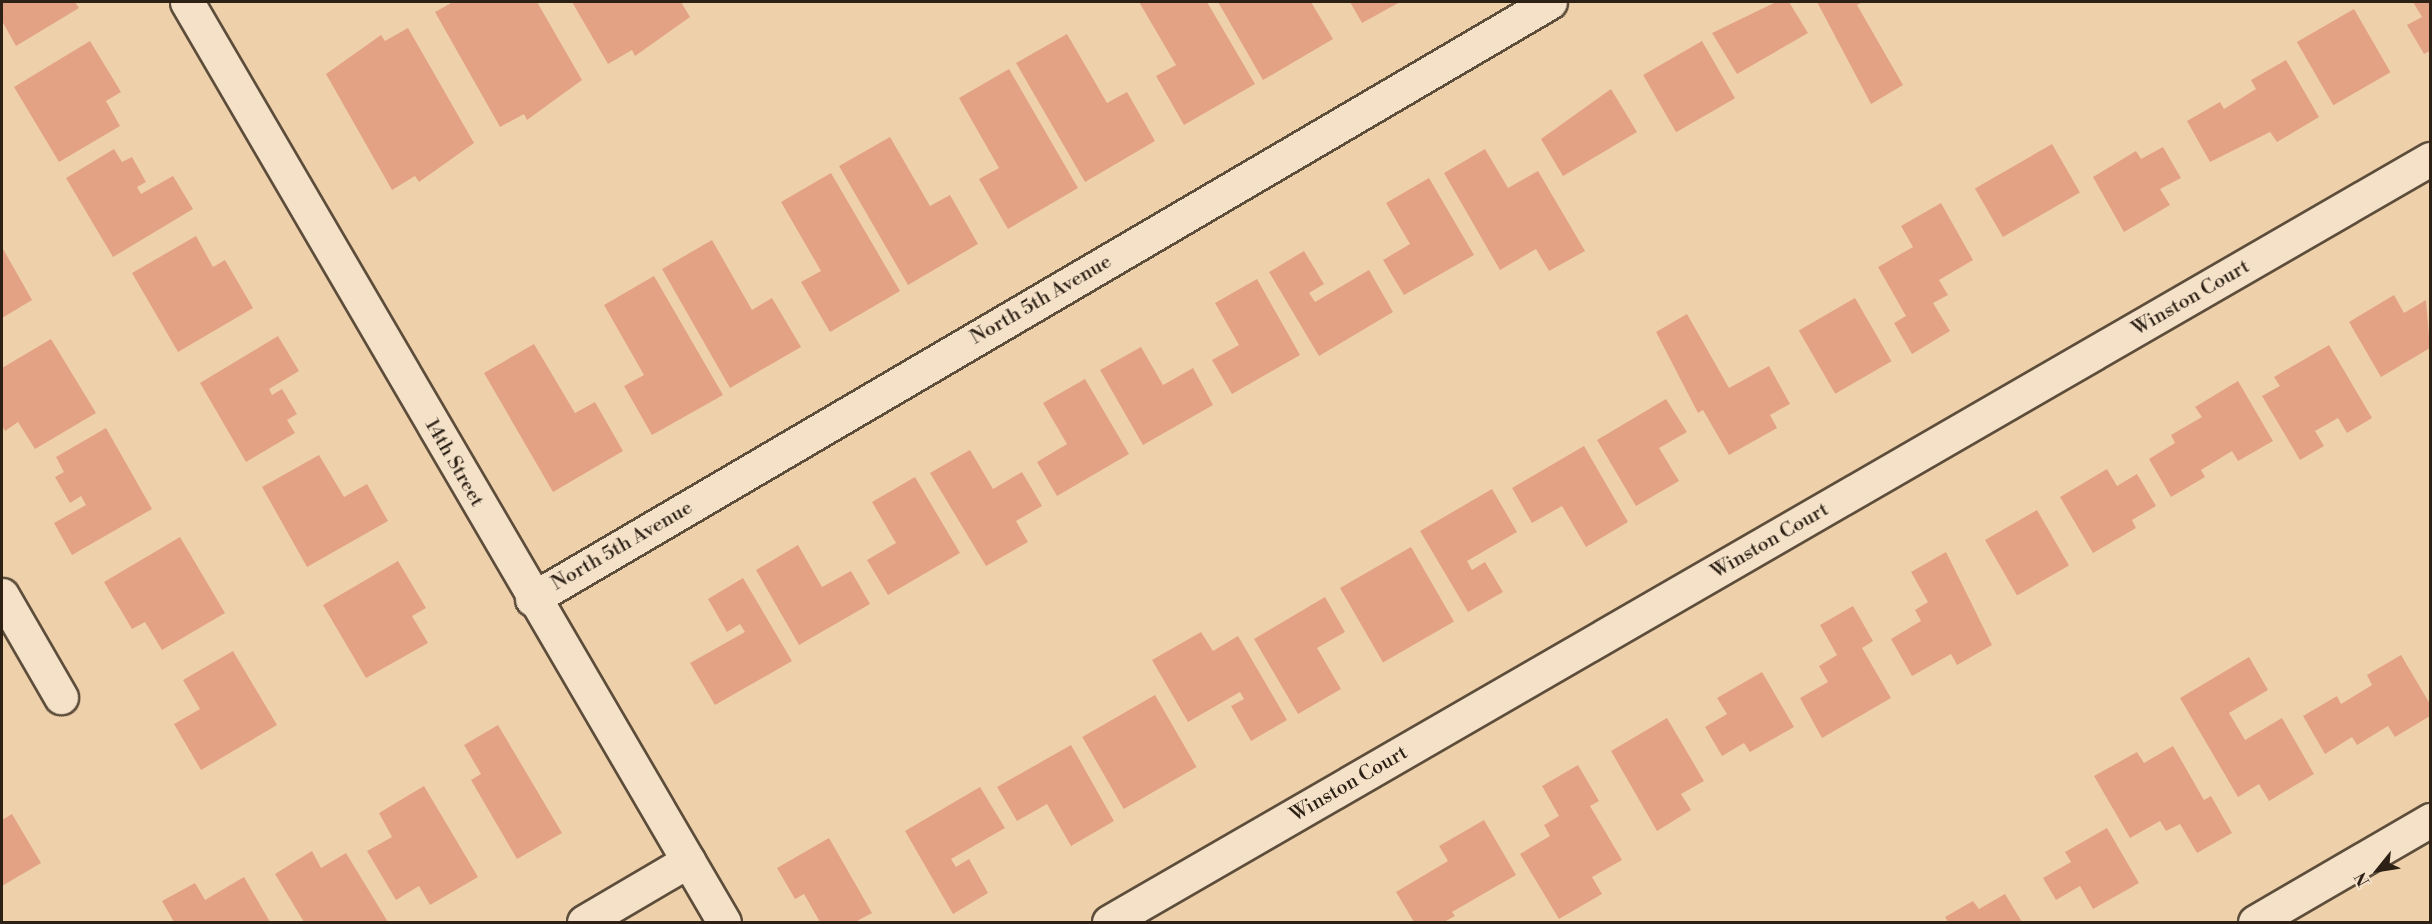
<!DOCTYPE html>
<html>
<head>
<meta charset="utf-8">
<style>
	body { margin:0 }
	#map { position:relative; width:2432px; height:924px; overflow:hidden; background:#eed1aa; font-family:"Libre Bodoni",serif }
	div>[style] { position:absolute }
	.building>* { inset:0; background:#e4a285; transform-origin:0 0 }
	.roads { filter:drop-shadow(2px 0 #5d4d3b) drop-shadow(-2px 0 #5d4d3b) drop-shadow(0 2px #5d4d3b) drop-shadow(0 -2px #5d4d3b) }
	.minor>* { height:33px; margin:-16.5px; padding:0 16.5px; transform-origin:16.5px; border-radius:16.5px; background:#f4e1c8 }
	.tertiary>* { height:33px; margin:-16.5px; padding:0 16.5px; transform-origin:16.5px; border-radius:16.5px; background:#f4e1c8 }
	span { translate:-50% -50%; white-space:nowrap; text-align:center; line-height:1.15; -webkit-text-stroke:5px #f4e1c8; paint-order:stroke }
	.street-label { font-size:20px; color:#2d2116 }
	.frame { position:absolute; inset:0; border:3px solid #2d2116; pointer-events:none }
	.north { position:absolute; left:2348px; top:840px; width:60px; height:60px; -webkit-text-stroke:4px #f4e1c8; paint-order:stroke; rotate:240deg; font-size:16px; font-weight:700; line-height:24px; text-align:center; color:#2d2116 }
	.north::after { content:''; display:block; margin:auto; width:21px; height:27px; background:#2d2116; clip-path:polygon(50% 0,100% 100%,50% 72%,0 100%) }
</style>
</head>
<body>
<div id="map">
	<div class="building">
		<div style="clip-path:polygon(2px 2px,75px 2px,79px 8px,16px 46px,2px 21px)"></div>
		<div style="clip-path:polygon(453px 2px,537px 2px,582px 80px,527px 120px,524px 114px,500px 127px,435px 12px)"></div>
		<div style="clip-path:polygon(572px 2px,681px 2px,690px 17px,635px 56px,632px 50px,608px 64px)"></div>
		<div style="clip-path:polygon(1139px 2px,1207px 2px,1255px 84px,1184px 125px,1156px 76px,1176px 65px)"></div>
		<div style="clip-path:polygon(1218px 2px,1311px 2px,1333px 39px,1263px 80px)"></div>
		<div style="clip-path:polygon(1350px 2px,1400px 2px,1362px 23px)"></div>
		<div style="clip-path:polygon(1776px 2px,1789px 2px,1808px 33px,1737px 74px,1712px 33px)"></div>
		<div style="clip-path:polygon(1817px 2px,1863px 2px,1857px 5px,1903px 85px,1871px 104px)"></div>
		<div style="clip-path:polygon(2413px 2px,2430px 2px,2430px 51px,2424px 54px,2407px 25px,2422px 17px)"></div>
		<div style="left:2354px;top:9px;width:73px;height:66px;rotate:60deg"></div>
		<div style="clip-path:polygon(408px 28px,474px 143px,419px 182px,415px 176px,392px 190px,326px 74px,381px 35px,385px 41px)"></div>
		<div style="clip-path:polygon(1067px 34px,1107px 103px,1127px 92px,1155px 141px,1085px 182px,1016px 63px)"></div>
		<div style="clip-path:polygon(90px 41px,121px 92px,106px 101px,120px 126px,59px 162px,14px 87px)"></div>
		<div style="left:1702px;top:41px;width:66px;height:68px;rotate:60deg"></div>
		<div style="clip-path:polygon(2286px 60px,2319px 117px,2277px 142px,2270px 132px,2210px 162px,2187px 121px,2220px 102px,2224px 109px,2256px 89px,2251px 80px)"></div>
		<div style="clip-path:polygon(1009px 69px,1078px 188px,1008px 229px,979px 179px,999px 168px,959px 98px)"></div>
		<div style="clip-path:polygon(1611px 89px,1637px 132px,1563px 176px,1541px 139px)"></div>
		<div style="clip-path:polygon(890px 137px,930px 206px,950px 195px,978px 244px,908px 285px,839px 166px)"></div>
		<div style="left:2052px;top:144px;width:56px;height:89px;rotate:60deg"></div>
		<div style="clip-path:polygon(2163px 147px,2181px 178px,2160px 189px,2170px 205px,2124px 232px,2093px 177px,2136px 151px,2141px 159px)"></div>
		<div style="clip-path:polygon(114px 149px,122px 162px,132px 157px,146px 182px,137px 187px,141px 194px,173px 176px,193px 209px,113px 257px,66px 178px)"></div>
		<div style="clip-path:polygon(1485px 149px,1508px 188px,1538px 171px,1585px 251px,1549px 271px,1536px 249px,1500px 270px,1444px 173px)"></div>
		<div style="clip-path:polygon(831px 173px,900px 291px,830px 332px,801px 282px,821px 271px,781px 202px)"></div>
		<div style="clip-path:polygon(1429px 178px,1474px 255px,1404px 295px,1383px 260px,1410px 244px,1386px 203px)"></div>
		<div style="clip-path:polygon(1941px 203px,1973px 260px,1939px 280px,1948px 295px,1933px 303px,1950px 331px,1912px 354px,1894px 323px,1906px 316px,1878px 267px,1913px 247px,1901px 226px)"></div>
		<div style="clip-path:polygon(196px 236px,213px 267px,225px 260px,253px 308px,178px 352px,132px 273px)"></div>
		<div style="clip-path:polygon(712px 240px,752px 310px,772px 298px,801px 347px,730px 388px,662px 269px)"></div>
		<div style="clip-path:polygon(2px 247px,32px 300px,2px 318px)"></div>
		<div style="clip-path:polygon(1304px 251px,1324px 284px,1309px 293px,1315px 302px,1369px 270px,1393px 312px,1319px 356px,1269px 272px)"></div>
		<div style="clip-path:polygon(654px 276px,723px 395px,652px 435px,624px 386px,644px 375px,604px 305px)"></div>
		<div style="clip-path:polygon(1257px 279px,1300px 355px,1232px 394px,1212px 360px,1239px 345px,1215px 303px)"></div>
		<div style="clip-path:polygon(2394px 295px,2404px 313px,2426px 300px,2430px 348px,2381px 377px,2349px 322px)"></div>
		<div style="left:1855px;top:298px;width:73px;height:65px;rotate:60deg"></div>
		<div style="clip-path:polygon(1687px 314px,1729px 388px,1769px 366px,1790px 404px,1770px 415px,1777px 428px,1729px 455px,1703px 410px,1698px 413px,1656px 332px)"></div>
		<div style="clip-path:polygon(278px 336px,299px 371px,269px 389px,272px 395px,282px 389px,297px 414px,287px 420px,295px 433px,246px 462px,200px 383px)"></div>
		<div style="clip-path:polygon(51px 339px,96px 413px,35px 449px,18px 422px,5px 431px,2px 425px,2px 368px)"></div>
		<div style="clip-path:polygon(534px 344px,575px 413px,595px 402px,623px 451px,553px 492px,484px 373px)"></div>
		<div style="clip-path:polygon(2329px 345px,2372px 418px,2347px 433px,2338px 418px,2315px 431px,2324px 446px,2300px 460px,2262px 396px,2280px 386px,2274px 377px)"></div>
		<div style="clip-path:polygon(1141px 347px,1163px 385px,1193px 368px,1213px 405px,1143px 445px,1100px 370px)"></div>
		<div style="clip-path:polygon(1085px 379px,1129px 454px,1057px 496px,1037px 462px,1067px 444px,1043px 403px)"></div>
		<div style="clip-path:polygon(2238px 381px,2273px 441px,2238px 461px,2232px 451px,2201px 470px,2205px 477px,2171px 497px,2149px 459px,2175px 443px,2171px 435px,2202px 417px,2195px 407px)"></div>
		<div style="clip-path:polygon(1666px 399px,1687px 432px,1659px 448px,1679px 481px,1636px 506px,1597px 440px)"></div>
		<div style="clip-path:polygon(106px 428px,152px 509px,72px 555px,54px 523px,86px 505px,81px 496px,70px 503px,55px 477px,64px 472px,56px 457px)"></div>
		<div style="clip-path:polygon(1584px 446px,1628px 522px,1586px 547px,1562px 506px,1532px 523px,1512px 488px)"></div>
		<div style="clip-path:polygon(970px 450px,993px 489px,1022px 472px,1042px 506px,1016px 521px,1028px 542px,986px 566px,930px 473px)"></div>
		<div style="clip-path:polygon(319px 455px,344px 497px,367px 484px,388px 521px,307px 567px,262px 487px)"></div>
		<div style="clip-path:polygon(2107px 469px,2117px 486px,2137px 474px,2156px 506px,2132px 520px,2136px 528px,2093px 553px,2060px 497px)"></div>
		<div style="clip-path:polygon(915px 477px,960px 553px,888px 595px,867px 560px,896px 543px,872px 502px)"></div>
		<div style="clip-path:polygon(1492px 489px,1517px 532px,1467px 561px,1472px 570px,1485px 562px,1503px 592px,1468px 612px,1420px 531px)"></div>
		<div style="left:2037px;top:510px;width:64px;height:60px;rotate:60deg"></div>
		<div style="clip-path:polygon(180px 537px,225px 613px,162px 650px,145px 622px,132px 629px,104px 582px)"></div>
		<div style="clip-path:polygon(798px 545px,822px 587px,851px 571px,870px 604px,799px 645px,756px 570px)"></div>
		<div style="left:1411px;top:547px;width:86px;height:82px;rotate:60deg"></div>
		<div style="clip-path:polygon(1946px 552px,1992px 645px,1957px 665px,1951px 654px,1912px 676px,1891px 639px,1921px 621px,1915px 610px,1928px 602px,1911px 572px)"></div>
		<div style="clip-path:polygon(398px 561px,426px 608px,412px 616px,428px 643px,366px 678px,323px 605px)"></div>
		<div style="clip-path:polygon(743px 578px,792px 661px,715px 705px,690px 663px,745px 632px,740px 624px,727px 632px,708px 599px)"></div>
		<div style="clip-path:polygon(1325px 597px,1345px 632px,1317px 648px,1341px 689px,1298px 714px,1254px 639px)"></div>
		<div style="clip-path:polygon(1853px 606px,1873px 641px,1862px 648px,1891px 698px,1822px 738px,1800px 698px,1828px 682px,1819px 666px,1837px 655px,1820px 625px)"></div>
		<div style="clip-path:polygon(1201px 632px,1213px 651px,1238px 636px,1287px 720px,1251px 741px,1231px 706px,1244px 699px,1240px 692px,1188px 722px,1152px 660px)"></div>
		<div style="clip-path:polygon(233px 651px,277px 725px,201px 770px,174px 724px,200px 709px,183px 680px)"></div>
		<div style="clip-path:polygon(2401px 655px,2430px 704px,2430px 716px,2395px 737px,2388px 726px,2357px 745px,2352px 737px,2325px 754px,2303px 716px,2337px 696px,2341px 704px,2372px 685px,2367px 675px)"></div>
		<div style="clip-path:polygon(2249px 657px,2268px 690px,2229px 713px,2245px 740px,2282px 718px,2314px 774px,2269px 801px,2259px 784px,2238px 797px,2180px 698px)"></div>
		<div style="clip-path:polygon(1762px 672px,1794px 727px,1750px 752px,1744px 743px,1722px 756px,1705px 727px,1727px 714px,1717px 698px)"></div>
		<div style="left:1155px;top:695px;width:83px;height:84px;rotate:60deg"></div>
		<div style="clip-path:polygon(1667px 718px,1704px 781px,1681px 794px,1691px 810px,1657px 831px,1611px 751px)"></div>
		<div style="clip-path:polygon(498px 725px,562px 833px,517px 859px,471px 780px,481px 774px,464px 745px)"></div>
		<div style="clip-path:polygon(1071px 745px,1114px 821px,1071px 846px,1047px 804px,1017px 821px,997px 787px)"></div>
		<div style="clip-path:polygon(2173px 746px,2204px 800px,2211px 796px,2232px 833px,2197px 853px,2180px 824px,2166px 831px,2160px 821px,2130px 838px,2094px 776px,2137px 752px,2144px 763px)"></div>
		<div style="clip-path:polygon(1578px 765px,1599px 801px,1590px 806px,1622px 860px,1592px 877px,1602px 894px,1559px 919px,1520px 854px,1550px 836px,1544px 825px,1559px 816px,1542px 786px)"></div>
		<div style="clip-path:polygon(424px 786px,478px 877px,430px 905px,419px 886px,396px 900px,367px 851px,392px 837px,379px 813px)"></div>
		<div style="clip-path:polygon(980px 787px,1005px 828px,951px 859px,956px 867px,969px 859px,988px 893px,953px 914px,905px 831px)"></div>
		<div style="clip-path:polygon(12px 814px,41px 863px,2px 886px,2px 820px)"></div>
		<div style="clip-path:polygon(1484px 820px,1516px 875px,1452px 912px,1455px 916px,1444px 922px,1414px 922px,1396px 892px,1448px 861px,1439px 846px)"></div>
		<div style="clip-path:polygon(2107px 828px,2139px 883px,2093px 909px,2080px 886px,2056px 900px,2043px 878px,2071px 862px,2065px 852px)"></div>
		<div style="clip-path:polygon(829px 838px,872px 913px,855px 922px,820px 922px,804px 894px,795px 899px,777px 868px)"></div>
		<div style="clip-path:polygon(312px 851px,321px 868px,346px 853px,388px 922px,304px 922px,275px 874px)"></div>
		<div style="clip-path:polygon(244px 877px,270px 922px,174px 922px,162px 901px,195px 883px,205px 900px)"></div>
		<div style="clip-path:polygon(2005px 894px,2022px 922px,1948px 922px,1945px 917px,1973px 901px,1979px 909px)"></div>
	</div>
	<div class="roads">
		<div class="minor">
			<div style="left:2px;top:595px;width:118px;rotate:60deg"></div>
			<div style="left:532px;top:599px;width:1180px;rotate:-30.39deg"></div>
			<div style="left:584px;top:922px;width:121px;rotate:-30.4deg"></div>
			<div style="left:1109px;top:922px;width:1526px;rotate:-30.01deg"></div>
			<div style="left:2255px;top:922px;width:203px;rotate:-30.2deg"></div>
		</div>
		<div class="tertiary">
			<div style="left:187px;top:2px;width:1065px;rotate:59.73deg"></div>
		</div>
	</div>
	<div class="street-label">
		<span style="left:2191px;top:298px;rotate:-30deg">Winston Court</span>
		<span style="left:1041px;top:300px;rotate:-30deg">North 5th Avenue</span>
		<span style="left:454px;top:463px;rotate:60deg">14th Street</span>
		<span style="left:1770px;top:541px;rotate:-30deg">Winston Court</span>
		<span style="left:622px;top:546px;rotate:-30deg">North 5th Avenue</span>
		<span style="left:1349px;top:784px;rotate:-30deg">Winston Court</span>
	</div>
	<div class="frame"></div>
	<div class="north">N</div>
</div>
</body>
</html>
